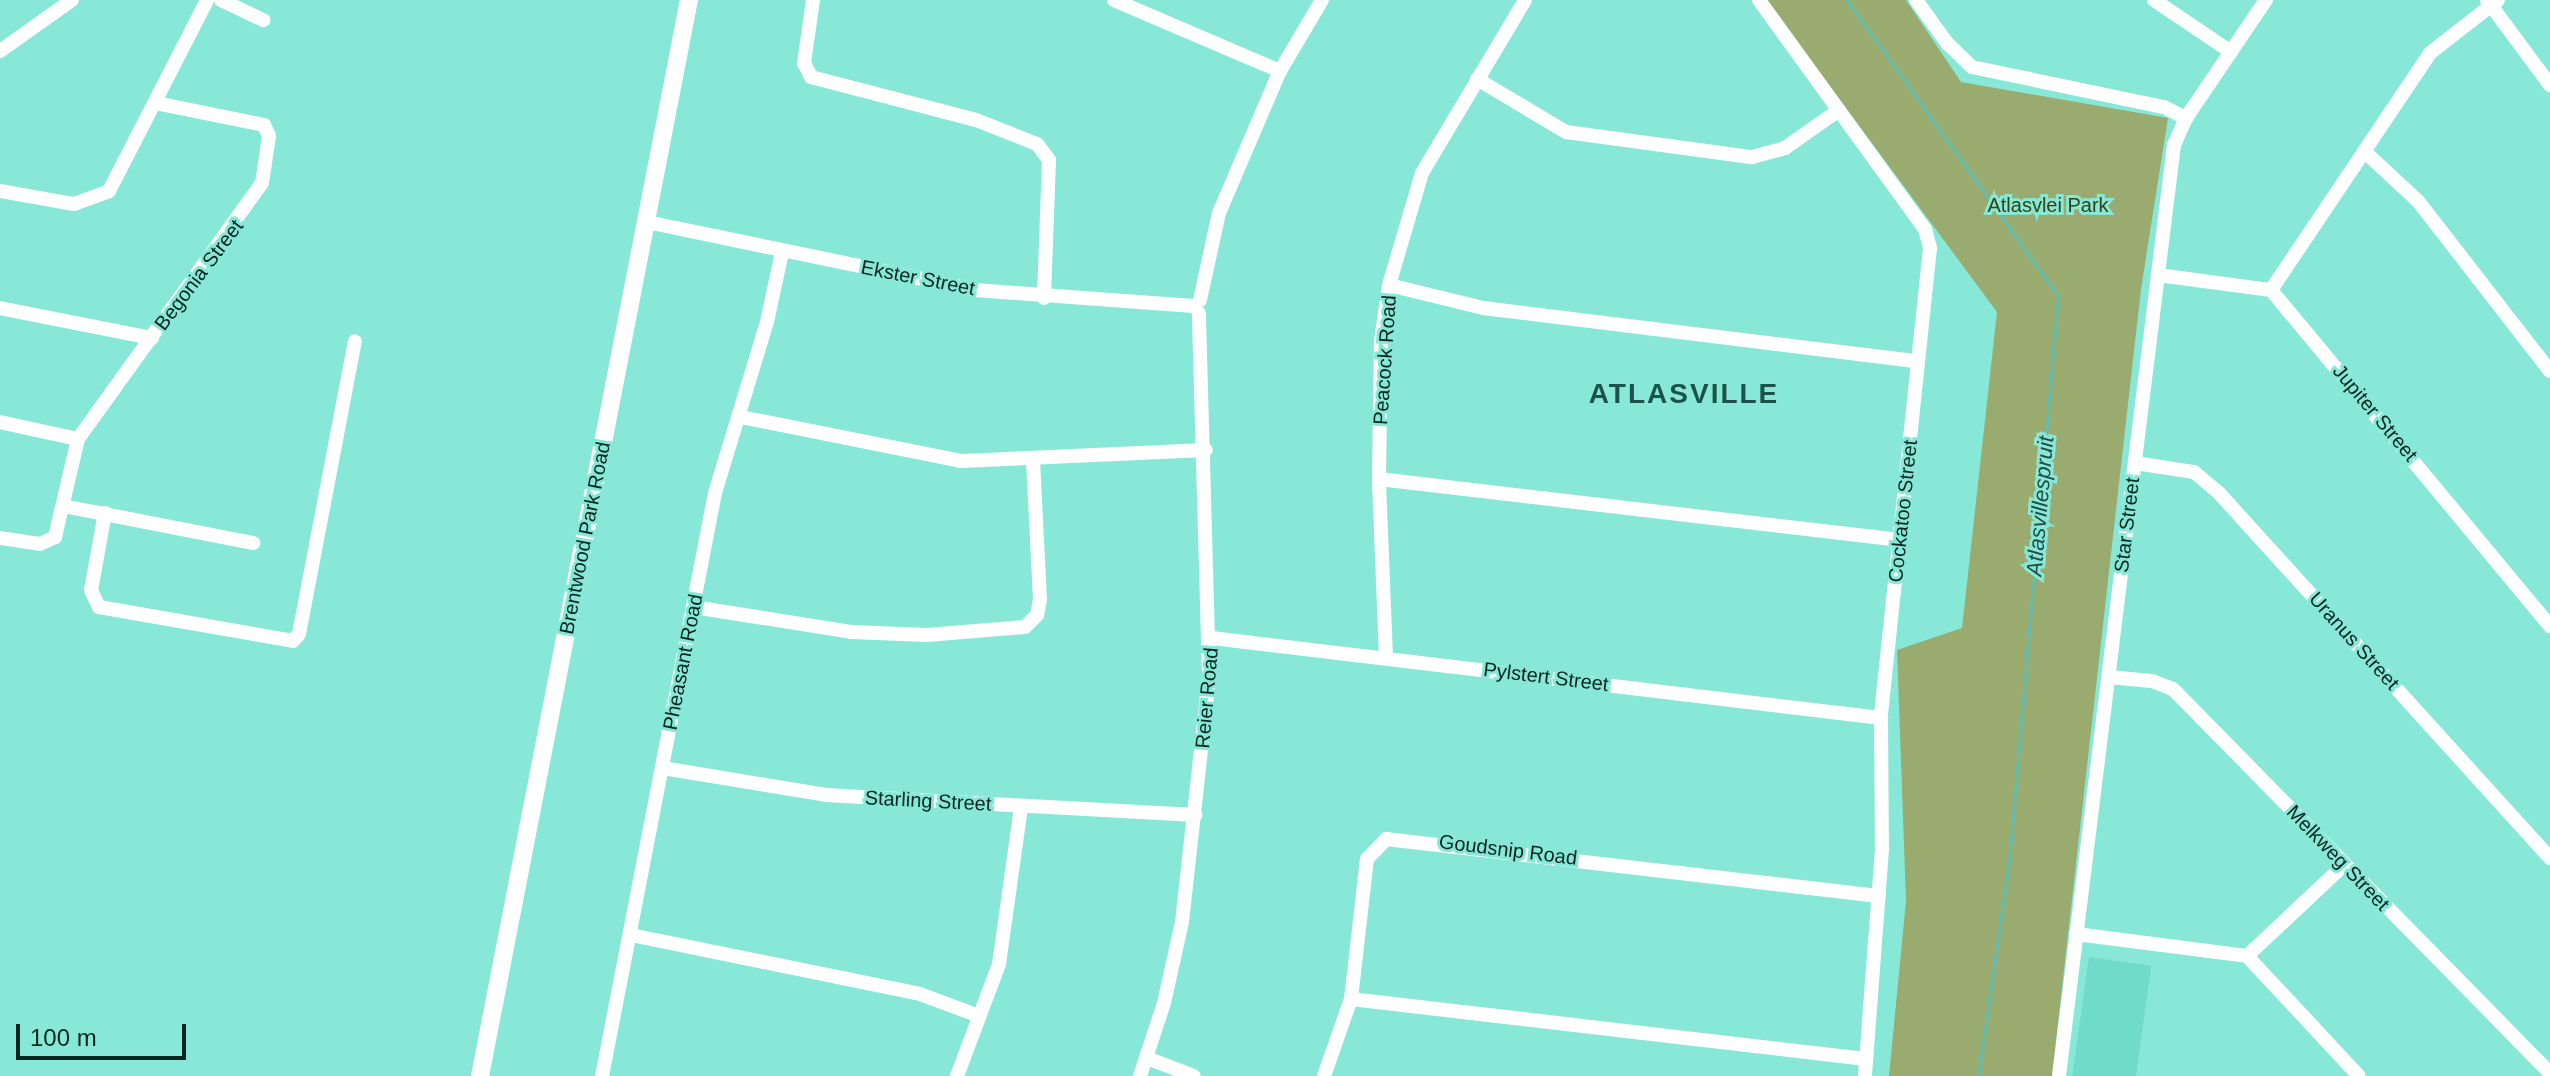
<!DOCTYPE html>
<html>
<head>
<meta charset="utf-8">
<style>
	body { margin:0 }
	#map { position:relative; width:2550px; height:1076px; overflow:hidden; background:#87e8d7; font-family:Helvetica,sans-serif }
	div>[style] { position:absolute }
	.built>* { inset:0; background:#70dbc9; transform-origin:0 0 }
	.green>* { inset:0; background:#9aab6f }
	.stream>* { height:3px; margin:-1.5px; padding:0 1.5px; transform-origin:1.5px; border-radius:1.5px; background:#62bdad }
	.minor>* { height:14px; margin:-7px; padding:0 7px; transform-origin:7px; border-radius:7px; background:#fff }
	.tertiary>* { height:18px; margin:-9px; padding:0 9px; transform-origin:9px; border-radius:9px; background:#fff }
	span { translate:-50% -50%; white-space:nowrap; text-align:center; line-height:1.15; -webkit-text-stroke:6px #87e8d7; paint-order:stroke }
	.park-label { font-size:20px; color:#374211 }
	.street-label { font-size:20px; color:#052621 }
	.water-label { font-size:22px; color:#234c45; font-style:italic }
	.district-label { font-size:28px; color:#1d524a; font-weight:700; letter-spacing:2px }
	.scale { position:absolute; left:16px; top:1024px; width:170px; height:36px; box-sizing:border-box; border:4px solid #052621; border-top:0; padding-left:10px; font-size:24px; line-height:28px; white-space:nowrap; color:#052621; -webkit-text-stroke:6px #87e8d7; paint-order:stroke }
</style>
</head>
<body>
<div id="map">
	<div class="built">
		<div style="left:2089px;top:957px;width:63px;height:120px;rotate:8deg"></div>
	</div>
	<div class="green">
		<div style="clip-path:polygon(1766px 0,1906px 0,1961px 82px,2168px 118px,2141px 289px,2052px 1076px,1889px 1076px,1906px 901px,1897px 650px,1962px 628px,1997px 312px)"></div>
	</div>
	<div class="stream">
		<div style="left:1847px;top:0;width:364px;rotate:54.5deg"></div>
		<div style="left:2058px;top:296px;width:568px;rotate:94.95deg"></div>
		<div style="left:2009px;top:862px;width:216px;rotate:98.2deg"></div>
	</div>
	<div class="minor">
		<div style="left:221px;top:0;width:47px;rotate:25.5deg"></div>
		<div style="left:813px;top:0;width:64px;rotate:98.1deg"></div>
		<div style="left:804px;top:63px;width:16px;rotate:63deg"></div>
		<div style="left:811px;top:77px;width:171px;rotate:14.6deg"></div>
		<div style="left:976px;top:120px;width:66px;rotate:21.5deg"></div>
		<div style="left:1037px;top:144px;width:20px;rotate:53deg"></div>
		<div style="left:1049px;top:160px;width:138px;rotate:92.1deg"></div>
		<div style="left:1114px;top:0;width:181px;rotate:23.2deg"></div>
		<div style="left:1759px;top:0;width:283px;rotate:54.1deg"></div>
		<div style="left:1925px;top:229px;width:20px;rotate:75deg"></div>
		<div style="left:1930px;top:248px;width:473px;rotate:96deg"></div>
		<div style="left:1881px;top:718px;width:131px;rotate:89.6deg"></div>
		<div style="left:1882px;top:849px;width:228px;rotate:94.3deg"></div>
		<div style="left:1916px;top:0;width:53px;rotate:54.2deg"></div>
		<div style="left:1947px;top:43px;width:35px;rotate:44deg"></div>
		<div style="left:1972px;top:67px;width:196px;rotate:11.8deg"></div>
		<div style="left:2164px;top:107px;width:25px;rotate:27deg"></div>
		<div style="left:2154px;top:0;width:93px;rotate:34deg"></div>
		<div style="left:2487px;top:0;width:106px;rotate:53.5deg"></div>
		<div style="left:0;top:51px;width:88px;rotate:-35.3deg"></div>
		<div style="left:1477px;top:79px;width:104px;rotate:30.8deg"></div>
		<div style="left:1566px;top:132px;width:188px;rotate:7.7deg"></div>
		<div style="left:1752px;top:157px;width:34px;rotate:-15deg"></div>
		<div style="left:1785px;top:148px;width:66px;rotate:-35.1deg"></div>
		<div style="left:2364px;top:151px;width:74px;rotate:42.8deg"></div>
		<div style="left:2418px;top:201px;width:215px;rotate:52.2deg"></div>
		<div style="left:0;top:191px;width:75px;rotate:10deg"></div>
		<div style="left:74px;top:204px;width:37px;rotate:-20deg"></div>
		<div style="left:109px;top:191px;width:215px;rotate:-62.8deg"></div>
		<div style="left:647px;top:222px;width:335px;rotate:11.7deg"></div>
		<div style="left:975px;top:290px;width:219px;rotate:4.2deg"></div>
		<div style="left:2158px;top:275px;width:114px;rotate:7.6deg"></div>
		<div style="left:2271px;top:290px;width:437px;rotate:50.3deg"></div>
		<div style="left:1389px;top:285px;width:97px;rotate:13.7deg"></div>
		<div style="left:1483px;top:308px;width:437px;rotate:7deg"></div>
		<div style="left:2271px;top:290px;width:285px;rotate:-56.1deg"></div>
		<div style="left:2430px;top:53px;width:86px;rotate:-37.9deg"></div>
		<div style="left:1200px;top:300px;width:89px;rotate:-77.7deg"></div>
		<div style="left:1219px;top:213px;width:155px;rotate:-66.8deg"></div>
		<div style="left:1280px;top:71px;width:82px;rotate:-59.4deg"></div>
		<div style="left:0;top:308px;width:155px;rotate:11.2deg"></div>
		<div style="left:741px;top:417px;width:224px;rotate:11.3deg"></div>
		<div style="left:961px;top:461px;width:245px;rotate:-2.6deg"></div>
		<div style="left:0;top:422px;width:80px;rotate:12.3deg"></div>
		<div style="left:2135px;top:463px;width:60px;rotate:8.7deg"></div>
		<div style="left:2194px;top:472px;width:33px;rotate:40deg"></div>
		<div style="left:2219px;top:493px;width:493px;rotate:47.8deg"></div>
		<div style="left:1379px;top:479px;width:525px;rotate:6.68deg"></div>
		<div style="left:63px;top:506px;width:194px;rotate:11deg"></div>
		<div style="left:105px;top:513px;width:78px;rotate:100.3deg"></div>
		<div style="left:91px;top:590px;width:19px;rotate:65deg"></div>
		<div style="left:99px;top:607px;width:197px;rotate:9.9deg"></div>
		<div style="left:293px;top:641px;width:9px;rotate:-49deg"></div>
		<div style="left:299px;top:634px;width:298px;rotate:-79.2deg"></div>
		<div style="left:0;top:538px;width:40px;rotate:8.5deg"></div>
		<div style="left:40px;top:544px;width:17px;rotate:-25deg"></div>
		<div style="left:55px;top:537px;width:101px;rotate:-76.8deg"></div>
		<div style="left:78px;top:439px;width:315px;rotate:-54.3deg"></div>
		<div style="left:262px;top:183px;width:48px;rotate:-81.5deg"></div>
		<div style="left:269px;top:136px;width:12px;rotate:-114deg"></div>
		<div style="left:264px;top:125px;width:110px;rotate:-168.5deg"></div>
		<div style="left:694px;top:607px;width:159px;rotate:9deg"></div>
		<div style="left:851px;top:632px;width:76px;rotate:2.3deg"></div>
		<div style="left:927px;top:635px;width:98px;rotate:-4.7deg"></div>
		<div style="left:1025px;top:627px;width:17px;rotate:-45deg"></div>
		<div style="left:1037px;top:615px;width:16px;rotate:-79deg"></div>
		<div style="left:1040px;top:599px;width:140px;rotate:-92.9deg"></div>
		<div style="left:1212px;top:638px;width:674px;rotate:6.82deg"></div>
		<div style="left:1386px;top:657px;width:178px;rotate:-92.3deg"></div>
		<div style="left:1379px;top:479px;width:138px;rotate:-89.2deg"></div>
		<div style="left:1381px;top:341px;width:57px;rotate:-81.9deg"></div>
		<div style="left:1389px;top:285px;width:117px;rotate:-73.6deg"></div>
		<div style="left:1422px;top:173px;width:201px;rotate:-59.2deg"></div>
		<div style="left:2109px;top:677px;width:43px;rotate:5.3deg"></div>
		<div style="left:2152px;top:681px;width:22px;rotate:21deg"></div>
		<div style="left:2173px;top:689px;width:538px;rotate:45.53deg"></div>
		<div style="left:663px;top:768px;width:165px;rotate:9.4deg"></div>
		<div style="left:826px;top:795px;width:370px;rotate:3.1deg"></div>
		<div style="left:2076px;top:934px;width:172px;rotate:7.3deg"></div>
		<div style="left:2247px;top:956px;width:164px;rotate:47deg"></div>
		<div style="left:631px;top:935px;width:295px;rotate:11.5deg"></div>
		<div style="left:920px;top:994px;width:63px;rotate:20.4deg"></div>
		<div style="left:2247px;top:956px;width:133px;rotate:-43.2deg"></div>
		<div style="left:1351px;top:999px;width:518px;rotate:6.65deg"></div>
		<div style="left:1147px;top:1058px;width:50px;rotate:21deg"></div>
		<div style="left:602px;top:1076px;width:594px;rotate:-79.03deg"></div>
		<div style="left:715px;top:493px;width:179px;rotate:-73.1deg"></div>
		<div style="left:767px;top:322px;width:72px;rotate:-77.9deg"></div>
		<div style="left:957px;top:1076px;width:120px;rotate:-69.4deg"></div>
		<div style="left:999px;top:964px;width:159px;rotate:-82deg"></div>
		<div style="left:1140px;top:1076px;width:77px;rotate:-71.8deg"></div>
		<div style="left:1164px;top:1003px;width:83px;rotate:-77.5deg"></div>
		<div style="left:1182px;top:922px;width:247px;rotate:-83.7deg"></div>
		<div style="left:1209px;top:676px;width:363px;rotate:-91.6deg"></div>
		<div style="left:1324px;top:1076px;width:82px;rotate:-70.7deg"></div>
		<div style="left:1351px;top:999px;width:141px;rotate:-83.5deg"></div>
		<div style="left:1367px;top:859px;width:28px;rotate:-46deg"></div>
		<div style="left:1386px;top:839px;width:496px;rotate:6.6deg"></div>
		<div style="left:2059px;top:1076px;width:938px;rotate:-82.96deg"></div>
		<div style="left:2174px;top:145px;width:30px;rotate:-66deg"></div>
		<div style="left:2186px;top:118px;width:143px;rotate:-55.9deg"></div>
	</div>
	<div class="tertiary">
		<div style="left:480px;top:1076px;width:1096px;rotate:-79.01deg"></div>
	</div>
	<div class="park-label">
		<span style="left:2048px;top:205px">Atlasvlei Park</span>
	</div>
	<div class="street-label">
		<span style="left:199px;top:275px;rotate:-53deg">Begonia Street</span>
		<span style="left:918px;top:278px;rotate:11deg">Ekster Street</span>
		<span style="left:1385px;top:360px;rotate:-86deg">Peacock Road</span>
		<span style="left:2375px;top:413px;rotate:50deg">Jupiter Street</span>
		<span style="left:1903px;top:511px;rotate:-84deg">Cockatoo Street</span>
		<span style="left:2127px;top:525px;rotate:-83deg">Star Street</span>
		<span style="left:585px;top:538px;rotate:-79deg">Brentwood Park Road</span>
		<span style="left:2354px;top:641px;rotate:48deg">Uranus Street</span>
		<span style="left:683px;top:662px;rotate:-79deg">Pheasant Road</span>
		<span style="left:1546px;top:677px;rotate:7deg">Pylstert Street</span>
		<span style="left:1207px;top:698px;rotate:-85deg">Reier Road</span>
		<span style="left:928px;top:801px;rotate:3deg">Starling Street</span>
		<span style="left:1508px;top:850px;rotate:7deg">Goudsnip Road</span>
		<span style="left:2338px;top:858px;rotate:46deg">Melkweg Street</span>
	</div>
	<div class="water-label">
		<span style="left:2040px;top:506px;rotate:-85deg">Atlasvillespruit</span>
	</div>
	<div class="district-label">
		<span style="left:1684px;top:394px">ATLASVILLE</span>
	</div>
	<div class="scale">100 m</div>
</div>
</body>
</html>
